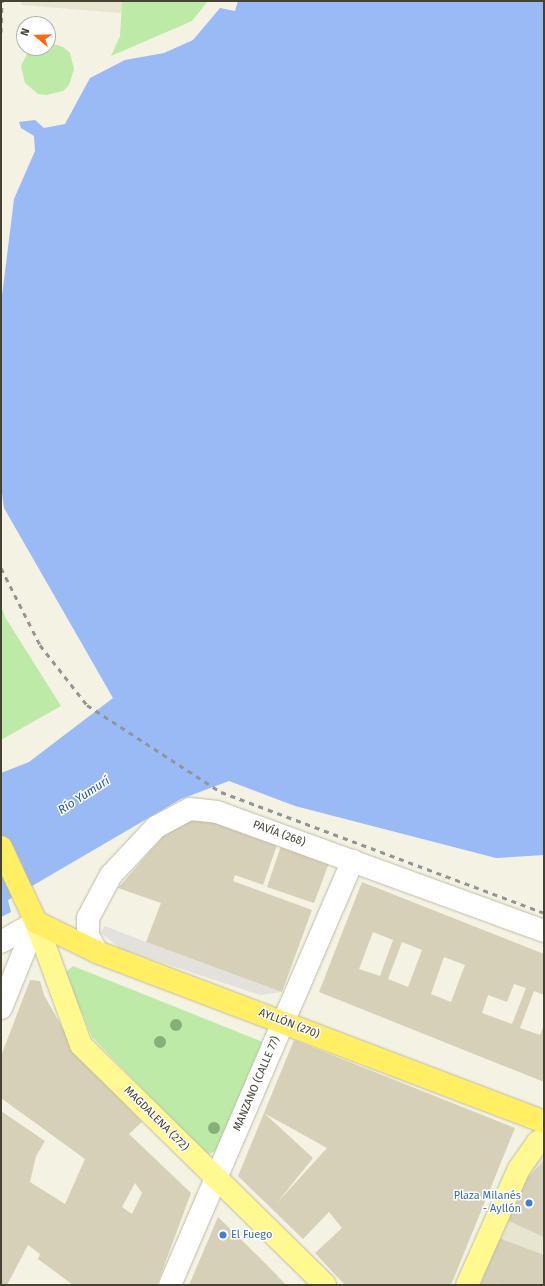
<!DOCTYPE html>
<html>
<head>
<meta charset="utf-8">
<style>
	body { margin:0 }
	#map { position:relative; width:545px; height:1286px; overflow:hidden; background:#f3f2e3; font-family:"Fira Sans",sans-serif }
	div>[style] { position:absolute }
	.residential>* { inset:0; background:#e7e5d0 }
	.green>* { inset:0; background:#bdeba7 }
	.parking>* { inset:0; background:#e3e1dc }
	.water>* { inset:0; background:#99baf5 }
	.building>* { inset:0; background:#d5d0b7 }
	.roads { filter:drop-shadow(0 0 1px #bfbca5) drop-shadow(0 0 1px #bfbca5) }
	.minor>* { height:22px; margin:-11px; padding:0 11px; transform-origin:11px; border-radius:11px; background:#fff }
	.major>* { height:22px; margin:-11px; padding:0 11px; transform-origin:11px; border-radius:11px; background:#fff98f }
	.highway>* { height:22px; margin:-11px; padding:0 11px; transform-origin:11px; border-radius:11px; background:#ffef61 }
	.rail>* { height:3px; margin-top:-1.5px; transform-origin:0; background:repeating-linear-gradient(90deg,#949494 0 5px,transparent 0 10px) }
	.trees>* { width:12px; height:12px; margin:-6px; border-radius:50%; background:#87b079 }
	.dots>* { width:11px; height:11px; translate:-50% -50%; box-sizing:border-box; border:2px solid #fff; border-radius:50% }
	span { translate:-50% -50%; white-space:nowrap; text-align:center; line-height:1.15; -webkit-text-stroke:3px #fff; paint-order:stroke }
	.street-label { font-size:11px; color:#454233 }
	.shop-label { font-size:11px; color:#366cbe }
	.right { translate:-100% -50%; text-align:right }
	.left { translate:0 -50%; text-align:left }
	.water-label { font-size:12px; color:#2457b8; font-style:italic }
	.frame { position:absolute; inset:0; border:2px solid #454233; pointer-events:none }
	.north { position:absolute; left:16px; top:16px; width:40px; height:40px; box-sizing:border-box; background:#fff; border:1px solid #b5b3ad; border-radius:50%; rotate:289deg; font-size:11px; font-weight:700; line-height:16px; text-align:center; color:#454233 }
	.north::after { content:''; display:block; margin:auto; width:14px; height:18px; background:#ff6a0d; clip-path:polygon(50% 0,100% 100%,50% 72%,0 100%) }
</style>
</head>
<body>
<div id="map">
	<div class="residential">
		<div style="clip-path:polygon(22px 1px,122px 1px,121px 13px,21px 5px)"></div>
		<div style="clip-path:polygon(544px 1157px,544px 1285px,480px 1285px,525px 1172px)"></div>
	</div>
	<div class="green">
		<div style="clip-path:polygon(122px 1px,208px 1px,192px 21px,111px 56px,120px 36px)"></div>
		<div style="clip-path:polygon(48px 42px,63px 47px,70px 53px,74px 69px,69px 85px,63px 91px,47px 95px,38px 94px,25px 83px,21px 66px,29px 50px,48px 48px)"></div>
		<div style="clip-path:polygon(1px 606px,5px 617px,61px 706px,1px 740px)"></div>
		<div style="clip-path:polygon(73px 966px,263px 1042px,264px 1044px,216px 1151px,208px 1154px,203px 1151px,92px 1037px,65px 973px)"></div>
	</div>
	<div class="parking">
		<div style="clip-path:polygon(105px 926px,146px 942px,282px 992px,260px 995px,121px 949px,101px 933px)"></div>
	</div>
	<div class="water">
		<div style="clip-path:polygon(238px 1px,544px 1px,544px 855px,496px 858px,295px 806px,229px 781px,181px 799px,8px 900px,11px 912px,1px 917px,1px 773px,29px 762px,113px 698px,4px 508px,1px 485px,1px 304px,14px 199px,35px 151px,34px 136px,21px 128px,19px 122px,35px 120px,44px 128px,65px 124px,90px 78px,125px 60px,164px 53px,193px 40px,220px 8px,235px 11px)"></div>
	</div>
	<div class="building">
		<div style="clip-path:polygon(196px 818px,209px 818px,278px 842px,263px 885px,235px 875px,233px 881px,312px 910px,282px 992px,146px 942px,161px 903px,118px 888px,166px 833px)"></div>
		<div style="clip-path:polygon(281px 846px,329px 863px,314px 903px,267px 887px)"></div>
		<div style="clip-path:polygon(evenodd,362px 882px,544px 954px,544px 995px,534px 991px,520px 1028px,540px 1035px,544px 1025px,544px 1082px,319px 992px,362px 882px,373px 932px,393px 940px,380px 976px,359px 969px,373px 932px,362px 882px,402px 942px,422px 950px,408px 987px,388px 979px,402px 942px,362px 882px,444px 957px,465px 965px,451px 1002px,431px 994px,444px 957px,362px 882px,514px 984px,526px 988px,512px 1024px,482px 1013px,488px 995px,507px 1002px,514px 984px)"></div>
		<div style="clip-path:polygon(evenodd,30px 980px,40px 981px,44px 995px,76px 1052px,142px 1122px,129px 1134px,191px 1193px,157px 1285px,73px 1285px,38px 1259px,40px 1254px,28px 1245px,7px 1285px,1px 1285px,1px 1111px,45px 1141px,36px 1156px,30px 1182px,65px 1204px,85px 1159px,1px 1098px,1px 1056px,30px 980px,135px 1183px,142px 1193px,132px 1214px,122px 1207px,135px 1183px)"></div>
		<div style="clip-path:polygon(294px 1040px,515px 1128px,451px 1285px,345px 1285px,315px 1253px,342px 1228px,329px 1212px,303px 1239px,238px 1176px,264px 1113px,313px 1158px,276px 1204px,327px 1148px,264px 1113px)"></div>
		<div style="clip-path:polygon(544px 1161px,544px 1237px,507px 1220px,527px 1178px)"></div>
		<div style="clip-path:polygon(218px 1217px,267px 1265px,286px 1285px,189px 1285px)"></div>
		<div style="clip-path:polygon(499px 1238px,544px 1255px,544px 1285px,503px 1285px,495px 1282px,501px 1285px,480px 1285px)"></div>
	</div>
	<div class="roads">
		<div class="minor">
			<div style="left:1px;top:942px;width:40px;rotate:-29.7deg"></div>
			<div style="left:97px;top:952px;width:18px;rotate:-119deg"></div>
			<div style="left:88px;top:936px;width:18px;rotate:-90deg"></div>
			<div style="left:88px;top:918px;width:49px;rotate:-61.9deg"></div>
			<div style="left:111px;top:875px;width:66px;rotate:-46.8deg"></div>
			<div style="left:156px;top:827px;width:38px;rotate:-28deg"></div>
			<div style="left:190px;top:809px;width:27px;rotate:6deg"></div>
			<div style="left:217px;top:812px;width:348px;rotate:20deg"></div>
			<div style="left:1px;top:1008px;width:93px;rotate:-67.9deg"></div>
			<div style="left:170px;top:1285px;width:462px;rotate:-66.7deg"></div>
		</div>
		<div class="major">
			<div style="left:36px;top:922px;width:131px;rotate:69.9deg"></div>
			<div style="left:81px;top:1045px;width:342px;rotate:44.5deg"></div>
			<div style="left:467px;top:1285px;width:127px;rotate:-65.9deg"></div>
			<div style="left:519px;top:1169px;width:32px;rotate:-55deg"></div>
			<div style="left:537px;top:1143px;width:9px;rotate:-36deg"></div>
		</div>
		<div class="highway">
			<div style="left:1px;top:847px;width:83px;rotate:65deg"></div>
			<div style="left:36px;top:922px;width:68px;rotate:26.2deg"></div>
			<div style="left:97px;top:952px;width:478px;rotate:20.8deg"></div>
		</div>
	</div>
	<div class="rail">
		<div style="left:1px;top:32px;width:31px;rotate:-88deg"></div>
		<div style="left:1px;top:568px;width:86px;rotate:63.1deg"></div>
		<div style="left:40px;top:645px;width:76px;rotate:51.9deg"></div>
		<div style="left:87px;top:705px;width:160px;rotate:33deg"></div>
		<div style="left:221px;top:792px;width:345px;rotate:20.5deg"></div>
	</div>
	<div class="trees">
		<div style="left:176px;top:1025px"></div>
		<div style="left:160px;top:1042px"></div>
		<div style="left:214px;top:1128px"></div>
	</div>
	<div class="dots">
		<div style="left:529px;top:1203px;background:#3f7fe0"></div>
		<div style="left:223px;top:1235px;background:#3f7fe0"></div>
	</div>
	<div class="street-label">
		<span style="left:279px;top:834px;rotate:20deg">PAVÍA (268)</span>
		<span style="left:289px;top:1024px;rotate:21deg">AYLLÓN (270)</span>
		<span style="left:257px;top:1084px;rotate:-67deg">MANZANO (CALLE 77)</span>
		<span style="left:156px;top:1119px;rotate:45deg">MAGDALENA (272)</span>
	</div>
	<div class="shop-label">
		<span class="right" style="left:521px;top:1203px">Plaza Milanés<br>- Ayllón</span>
		<span class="left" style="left:231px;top:1235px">El Fuego</span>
	</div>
	<div class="water-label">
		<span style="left:84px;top:796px;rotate:-33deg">Río Yumurí</span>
	</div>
	<div class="frame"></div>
	<div class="north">N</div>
</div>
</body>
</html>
